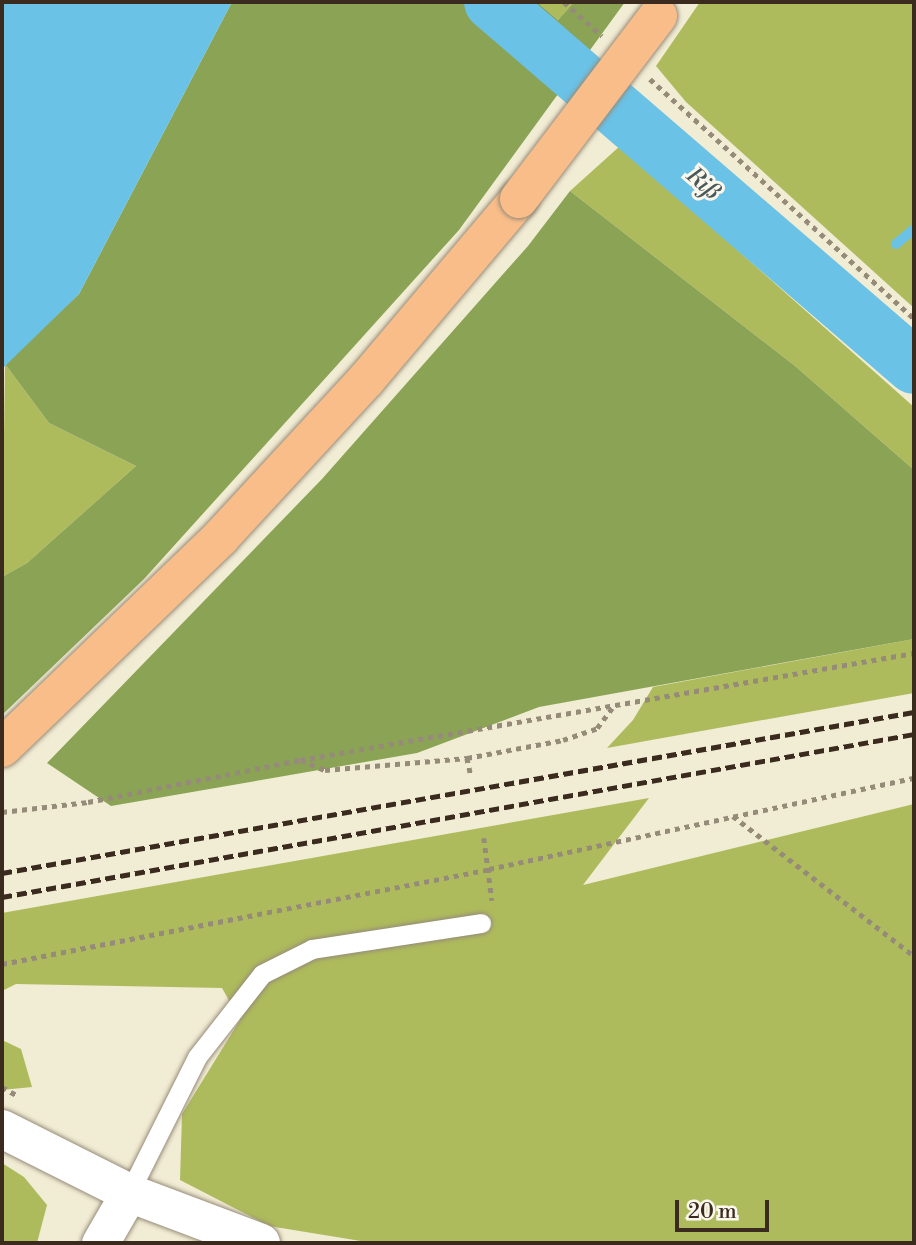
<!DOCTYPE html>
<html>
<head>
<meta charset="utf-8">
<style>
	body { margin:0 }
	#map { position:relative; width:916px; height:1245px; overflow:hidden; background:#f1ecd4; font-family:"Libre Bodoni",serif }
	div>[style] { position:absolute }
	.green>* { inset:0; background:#aebb5c }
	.forest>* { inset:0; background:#8aa354 }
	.water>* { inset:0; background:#6ac2e7 }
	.stream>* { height:10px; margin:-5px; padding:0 5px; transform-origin:5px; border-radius:5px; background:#6ac2e7 }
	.river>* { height:56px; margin:-28px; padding:0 28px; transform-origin:28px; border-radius:28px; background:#6ac2e7 }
	.path>* { height:4.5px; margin-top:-2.25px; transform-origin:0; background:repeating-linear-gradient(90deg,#968b79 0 5px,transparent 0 10px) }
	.roads { filter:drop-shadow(0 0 2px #968b79) drop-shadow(0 0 2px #968b79) }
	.service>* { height:19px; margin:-9.5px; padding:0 9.5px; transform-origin:9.5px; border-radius:9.5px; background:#fff }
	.minor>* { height:37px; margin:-18.5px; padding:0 18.5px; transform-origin:18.5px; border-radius:18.5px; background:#fff }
	.tertiary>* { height:38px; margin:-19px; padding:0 19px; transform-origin:19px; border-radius:19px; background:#fff }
	.primary>* { height:38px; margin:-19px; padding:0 19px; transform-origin:19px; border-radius:19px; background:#f8bd89 }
	.rail>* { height:5px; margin-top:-2.5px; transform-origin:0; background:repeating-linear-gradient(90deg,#3b2a1e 0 10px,transparent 0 15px) }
	.bridges { filter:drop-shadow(0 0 2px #968b79) drop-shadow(0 0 2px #968b79) }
	.primary-bridge>* { height:38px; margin:-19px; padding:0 19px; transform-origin:19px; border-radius:19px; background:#f8bd89 }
	span { translate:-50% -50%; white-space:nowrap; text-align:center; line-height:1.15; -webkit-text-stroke:6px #fbf7ec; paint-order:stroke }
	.water-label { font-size:23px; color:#49585a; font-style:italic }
	.frame { position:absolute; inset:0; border:4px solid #3b2a1e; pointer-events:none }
	.scale { position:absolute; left:675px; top:1200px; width:94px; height:32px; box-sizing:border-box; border:4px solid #3b2a1e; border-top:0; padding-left:9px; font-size:21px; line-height:24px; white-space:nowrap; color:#3b2a1e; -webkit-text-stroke:5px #fbf7ec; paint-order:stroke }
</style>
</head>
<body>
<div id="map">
	<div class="green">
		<div style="clip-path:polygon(537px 2px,574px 2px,558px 20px)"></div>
		<div style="clip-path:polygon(700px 2px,914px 2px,914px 308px,686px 102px,656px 66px)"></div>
		<div style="clip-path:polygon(620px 146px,914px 407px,914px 470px,795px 366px,570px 191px)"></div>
		<div style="clip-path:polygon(5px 364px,49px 423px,136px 466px,27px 563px,2px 577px)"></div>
		<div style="clip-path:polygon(914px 639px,914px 693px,607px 748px,633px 720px,653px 687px)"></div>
		<div style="clip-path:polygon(649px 798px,583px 885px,914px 804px,914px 1243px,373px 1243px,269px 1226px,180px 1180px,182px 1114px,240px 1020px,222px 988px,16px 984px,2px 991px,2px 913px)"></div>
		<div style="clip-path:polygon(2px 1040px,21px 1049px,32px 1087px,2px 1090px)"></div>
		<div style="clip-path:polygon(2px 1163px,24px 1177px,47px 1205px,37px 1243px,2px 1243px)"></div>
	</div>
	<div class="forest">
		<div style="clip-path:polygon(232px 2px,537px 2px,558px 20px,574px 2px,625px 2px,459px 230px,144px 579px,2px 715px,2px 577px,27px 563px,136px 466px,49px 423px,5px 364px,79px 294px)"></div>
		<div style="clip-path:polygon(570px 191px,795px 366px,914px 470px,914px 639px,539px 707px,417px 753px,111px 806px,47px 763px,322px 479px,528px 246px)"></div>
	</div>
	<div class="water">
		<div style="clip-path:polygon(2px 2px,232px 2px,79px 294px,2px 369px)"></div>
	</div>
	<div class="stream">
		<div style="left:896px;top:244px;width:23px;rotate:-40deg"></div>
	</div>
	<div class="river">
		<div style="left:492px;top:2px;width:557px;rotate:40.78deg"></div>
	</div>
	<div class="path">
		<div style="left:564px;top:2px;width:51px;rotate:41.8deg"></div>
		<div style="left:650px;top:79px;width:356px;rotate:42.2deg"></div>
		<div style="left:467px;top:758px;width:17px;rotate:77deg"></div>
		<div style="left:301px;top:760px;width:26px;rotate:23deg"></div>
		<div style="left:325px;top:770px;width:143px;rotate:-4.8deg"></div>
		<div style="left:467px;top:758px;width:98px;rotate:-10.6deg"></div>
		<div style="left:563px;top:740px;width:36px;rotate:-19deg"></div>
		<div style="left:597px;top:728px;width:25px;rotate:-53deg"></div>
		<div style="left:2px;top:812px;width:87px;rotate:-6.6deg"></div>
		<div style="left:88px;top:802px;width:216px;rotate:-11.2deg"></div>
		<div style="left:300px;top:760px;width:623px;rotate:-9.89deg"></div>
		<div style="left:733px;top:816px;width:229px;rotate:37.7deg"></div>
		<div style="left:484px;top:838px;width:63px;rotate:82.6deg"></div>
		<div style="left:2px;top:964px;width:496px;rotate:-11deg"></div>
		<div style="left:489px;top:869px;width:435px;rotate:-12.1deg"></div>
		<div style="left:2px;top:1087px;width:18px;rotate:29deg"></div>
	</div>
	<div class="roads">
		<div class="service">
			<div style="left:129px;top:1193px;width:152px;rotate:-63.4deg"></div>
			<div style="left:197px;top:1057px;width:105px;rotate:-51.9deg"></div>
			<div style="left:262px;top:974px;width:56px;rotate:-26.6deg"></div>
			<div style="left:312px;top:949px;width:171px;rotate:-8.7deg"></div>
		</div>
		<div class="minor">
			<div style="left:100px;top:1243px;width:58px;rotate:-59.9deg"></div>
		</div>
		<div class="tertiary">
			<div style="left:2px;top:1129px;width:142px;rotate:26.7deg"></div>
			<div style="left:129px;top:1193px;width:141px;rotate:20.7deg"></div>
		</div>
		<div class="primary">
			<div style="left:2px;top:748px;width:304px;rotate:-43.9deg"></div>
			<div style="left:221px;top:537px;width:214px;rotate:-47.3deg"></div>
			<div style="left:366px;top:380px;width:237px;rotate:-49.8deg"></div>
		</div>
	</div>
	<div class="rail">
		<div style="left:2px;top:873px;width:926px;rotate:-10.01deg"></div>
		<div style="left:2px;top:897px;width:926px;rotate:-10.13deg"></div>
	</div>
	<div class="bridges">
		<div class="primary-bridge">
			<div style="left:519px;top:199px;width:230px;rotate:-52.8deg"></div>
		</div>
	</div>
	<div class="water-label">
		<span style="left:703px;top:184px;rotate:41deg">Riß</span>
	</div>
	<div class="frame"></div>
	<div class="scale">20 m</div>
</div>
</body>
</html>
